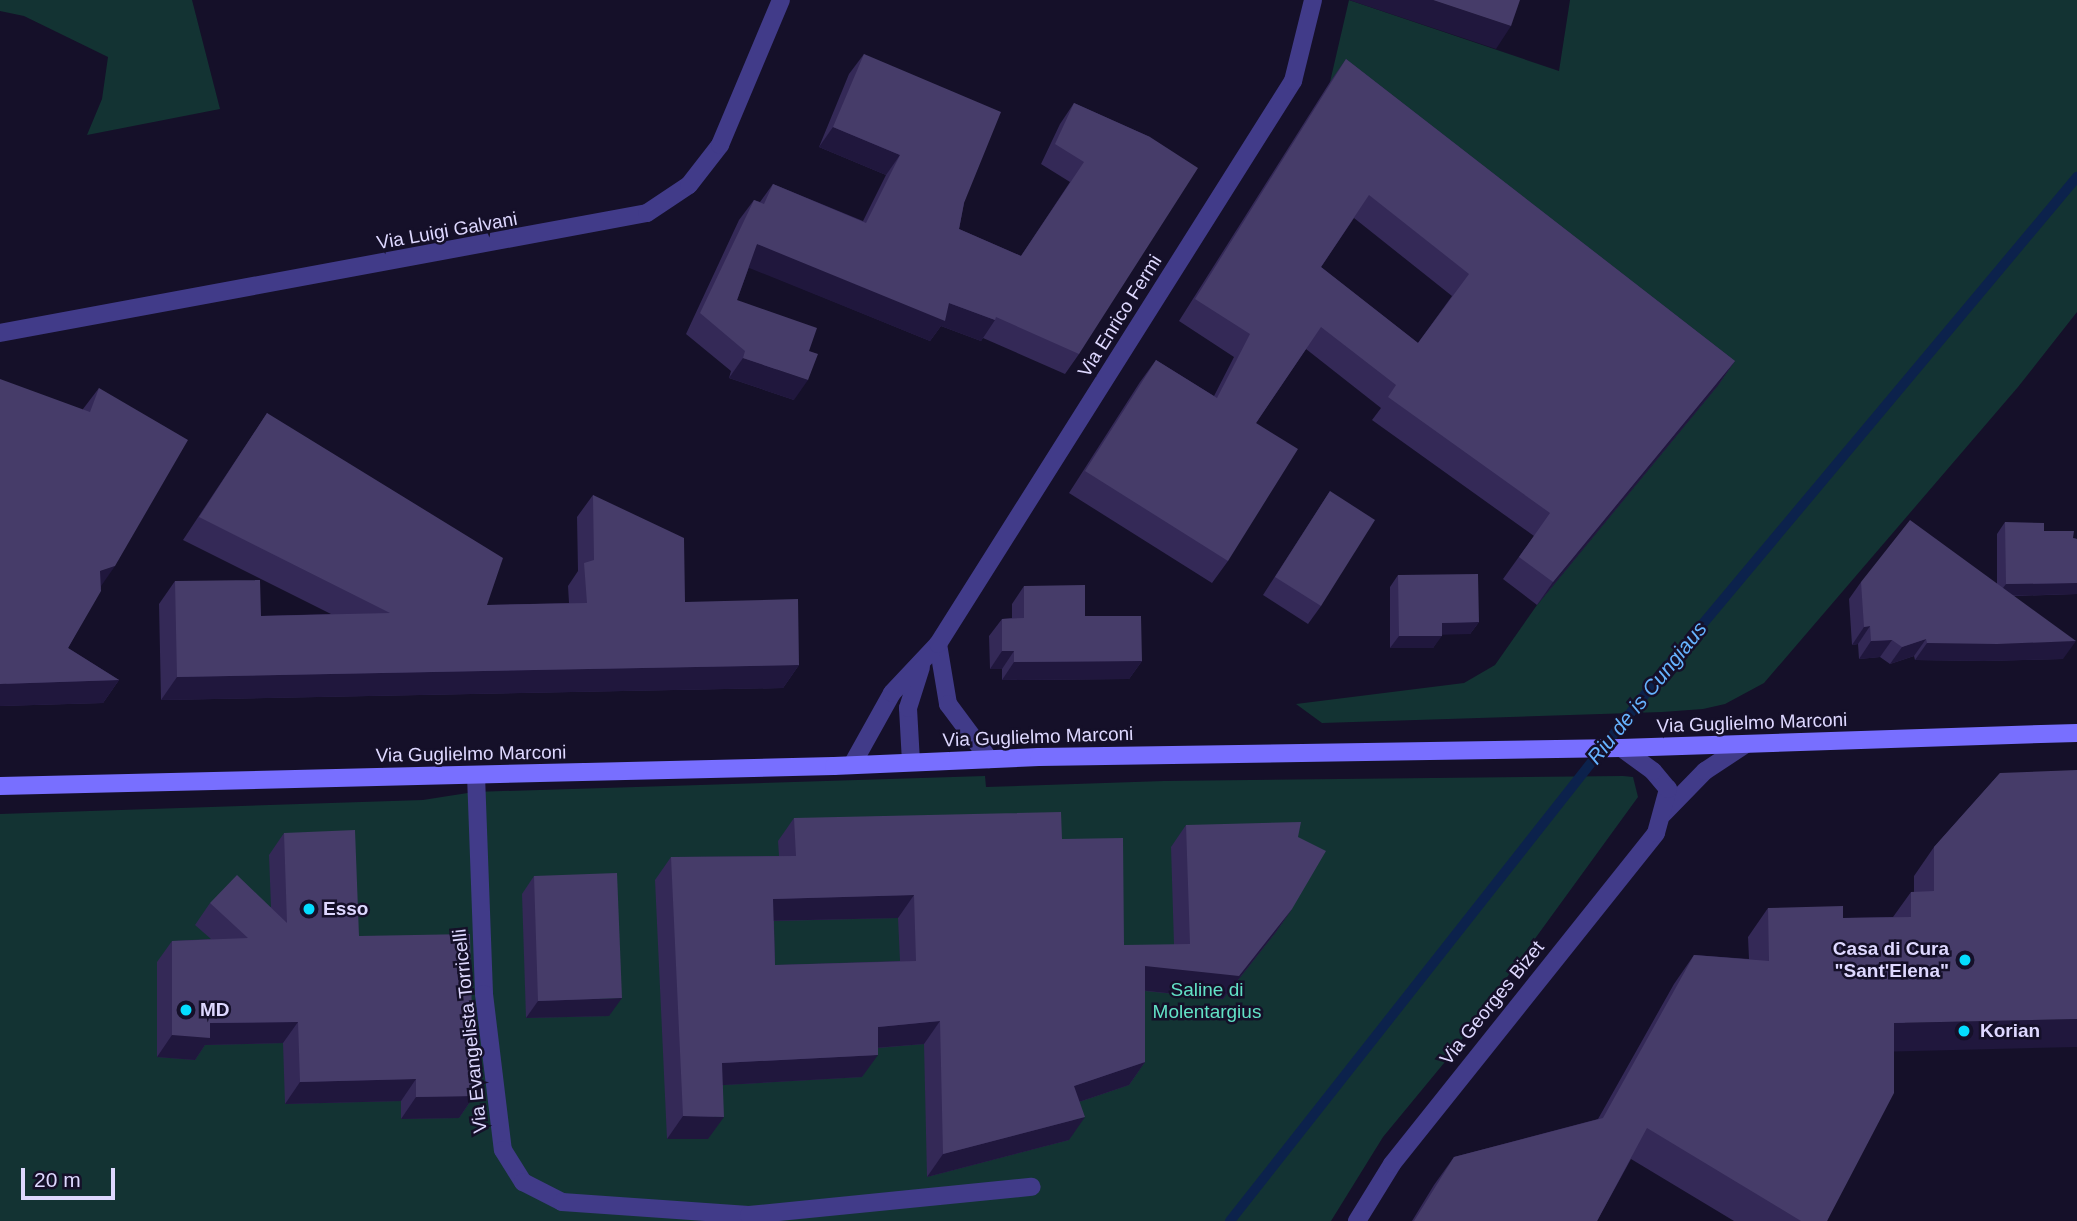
<!DOCTYPE html>
<html>
<head>
<meta charset="utf-8">
<style>
	body { margin:0 }
	#map { position:relative; width:2077px; height:1221px; overflow:hidden; background:#151029; font-family:Arial,sans-serif }
	div>[style] { position:absolute }
	.green>* { inset:0; background:#133333 }
	.stream>* { height:10px; margin:-5px; padding:0 5px; transform-origin:5px; border-radius:5px; background:#0c224c }
	.street>* { height:18px; margin:-9px; padding:0 9px; transform-origin:9px; border-radius:9px; background:#413b89 }
	.secondary>* { height:18px; margin:-9px; padding:0 9px; transform-origin:9px; border-radius:9px; background:#786fff }
	.wall>* { inset:0; background:#342957 }
	.shaded-wall>* { inset:0; background:#20173d }
	.building>* { inset:0; background:#463c69 }
	.dots>* { width:19px; height:19px; translate:-50% -50%; box-sizing:border-box; border:4px solid #151029; border-radius:50% }
	span { translate:-50% -50%; white-space:nowrap; text-align:center; line-height:1.15; -webkit-text-stroke:5px #151029; paint-order:stroke }
	.street-label { font-size:19px; color:#ded8ff }
	.poi-label { font-size:19px; color:#ded8ff; font-weight:700 }
	.left { translate:0 -50%; text-align:left }
	.right { translate:-100% -50%; text-align:right }
	.park-label { font-size:19px; color:#62e1c6 }
	.water-label { font-size:21px; color:#66b3ff; font-style:italic }
	.scale { position:absolute; left:21px; top:1168px; width:94px; height:32px; box-sizing:border-box; border:4px solid #ded8ff; border-top:0; padding-left:9px; font-size:21px; line-height:24px; white-space:nowrap; color:#ded8ff; -webkit-text-stroke:5px #151029; paint-order:stroke }
</style>
</head>
<body>
<div id="map">
	<div class="green">
		<div style="clip-path:polygon(0 0,192px 0,220px 109px,87px 135px,102px 99px,108px 57px,24px 16px,0 11px)"></div>
		<div style="clip-path:polygon(1349px 0,1559px 71px,1570px 0,2077px 0,2077px 312px,2018px 387px,1764px 683px,1725px 704px,1703px 709px,1662px 712px,1322px 723px,1296px 704px,1464px 683px,1495px 665px,1537px 605px,1719px 384px,1330px 82px)"></div>
		<div style="clip-path:polygon(985px 776px,986px 787px,1164px 781px,1623px 776px,1633px 777px,1638px 797px,1449px 1057px,1383px 1137px,1331px 1221px,0 1221px,0 814px,423px 800px,474px 792px)"></div>
	</div>
	<div class="stream">
		<div style="left:1230px;top:1221px;width:703px;rotate:-51.76deg"></div>
		<div style="left:1665px;top:669px;width:642px;rotate:-50.06deg"></div>
	</div>
	<div class="street">
		<div style="left:0;top:333px;width:658px;rotate:-10.51deg"></div>
		<div style="left:647px;top:213px;width:50px;rotate:-33.7deg"></div>
		<div style="left:689px;top:185px;width:51px;rotate:-52.2deg"></div>
		<div style="left:720px;top:145px;width:157px;rotate:-67.2deg"></div>
		<div style="left:938px;top:644px;width:61px;rotate:80.5deg"></div>
		<div style="left:948px;top:704px;width:69px;rotate:53.3deg"></div>
		<div style="left:911px;top:762px;width:54px;rotate:-93.2deg"></div>
		<div style="left:908px;top:708px;width:43px;rotate:-72.4deg"></div>
		<div style="left:852px;top:765px;width:82px;rotate:-60.9deg"></div>
		<div style="left:892px;top:693px;width:67px;rotate:-46.8deg"></div>
		<div style="left:938px;top:644px;width:666px;rotate:-57.77deg"></div>
		<div style="left:1293px;top:81px;width:83px;rotate:-76.1deg"></div>
		<div style="left:476px;top:775px;width:219px;rotate:87.9deg"></div>
		<div style="left:484px;top:994px;width:157px;rotate:83.1deg"></div>
		<div style="left:503px;top:1150px;width:38px;rotate:58deg"></div>
		<div style="left:523px;top:1182px;width:44px;rotate:27.1deg"></div>
		<div style="left:562px;top:1202px;width:187px;rotate:4deg"></div>
		<div style="left:749px;top:1215px;width:284px;rotate:-5.7deg"></div>
		<div style="left:1663px;top:814px;width:60px;rotate:-45.7deg"></div>
		<div style="left:1705px;top:771px;width:49px;rotate:-33.4deg"></div>
		<div style="left:1357px;top:1221px;width:67px;rotate:-58.4deg"></div>
		<div style="left:1392px;top:1164px;width:423px;rotate:-51.4deg"></div>
		<div style="left:1656px;top:833px;width:46px;rotate:-74.7deg"></div>
		<div style="left:1668px;top:789px;width:23px;rotate:-130deg"></div>
		<div style="left:1653px;top:771px;width:39px;rotate:-144deg"></div>
	</div>
	<div class="secondary">
		<div style="left:0;top:786px;width:834px;rotate:-1.37deg"></div>
		<div style="left:834px;top:766px;width:205px;rotate:-2.5deg"></div>
		<div style="left:1039px;top:757px;width:582px;rotate:-0.89deg"></div>
		<div style="left:1621px;top:748px;width:456px;rotate:-1.9deg"></div>
	</div>
	<div class="wall">
		<div style="clip-path:polygon(864px 54px,964px 203px,959px 229px,1021px 256px,1070px 182px,1041px 164px,1060px 124px,1074px 103px,1150px 137px,1079px 354px,1065px 374px,983px 338px,981px 341px,941px 326px,930px 341px,749px 267px,737px 300px,794px 400px,729px 378px,731px 371px,686px 334px,739px 220px,754px 200px,760px 202px,773px 184px,863px 221px,886px 175px,819px 147px,849px 74px)"></div>
		<div style="clip-path:polygon(evenodd,1346px 59px,1735px 361px,1719px 384px,1537px 605px,1503px 579px,1534px 536px,1372px 420px,1381px 408px,1306px 349px,1256px 423px,1228px 561px,1212px 583px,1069px 493px,1140px 382px,1156px 360px,1214px 396px,1234px 357px,1179px 321px,1330px 82px,1346px 59px,1354px 218px,1452px 296px,1418px 343px,1321px 267px,1354px 218px)"></div>
		<div style="clip-path:polygon(99px 388px,101px 587px,68px 648px,119px 680px,103px 703px,0 706px,83px 409px)"></div>
		<div style="clip-path:polygon(267px 413px,487px 605px,569px 603px,568px 586px,578px 571px,577px 517px,593px 495px,685px 602px,799px 665px,783px 688px,161px 700px,159px 604px,175px 581px,261px 616px,331px 614px,183px 540px)"></div>
		<div style="clip-path:polygon(1330px 491px,1321px 606px,1308px 624px,1263px 595px)"></div>
		<div style="clip-path:polygon(2005px 522px,2077px 539px,2077px 594px,2013px 596px,2063px 659px,1984px 661px,1915px 660px,1914px 656px,1890px 664px,1880px 657px,1859px 659px,1858px 644px,1852px 645px,1849px 599px,1861px 582px,1997px 584px,1997px 534px)"></div>
		<div style="clip-path:polygon(1398px 575px,1479px 622px,1470px 634px,1442px 634px,1433px 648px,1390px 648px,1390px 587px)"></div>
		<div style="clip-path:polygon(1024px 586px,1085px 616px,1142px 661px,1129px 679px,1002px 680px,1002px 669px,990px 669px,989px 636px,1002px 619px,1012px 618px,1012px 604px)"></div>
		<div style="clip-path:polygon(2000px 773px,1894px 1051px,1827px 1221px,1734px 1221px,1631px 1159px,1597px 1221px,1412px 1221px,1434px 1185px,1454px 1157px,1598px 1119px,1674px 984px,1694px 955px,1749px 959px,1748px 937px,1768px 908px,1843px 918px,1893px 917px,1911px 892px,1914px 892px,1914px 876px,1934px 847px)"></div>
		<div style="clip-path:polygon(evenodd,794px 818px,1062px 839px,1124px 945px,1174px 945px,1171px 847px,1186px 825px,1298px 837px,1292px 909px,1276px 932px,1223px 999px,1145px 991px,1145px 1062px,1129px 1085px,1079px 1102px,1069px 1140px,927px 1177px,924px 1044px,878px 1048px,862px 1077px,723px 1085px,708px 1139px,667px 1139px,655px 880px,671px 857px,779px 856px,778px 841px,794px 818px,898px 918px,900px 961px,775px 965px,774px 921px,898px 918px)"></div>
		<div style="clip-path:polygon(284px 833px,474px 1096px,459px 1118px,401px 1119px,401px 1101px,285px 1104px,283px 1043px,205px 1045px,195px 1060px,157px 1057px,157px 962px,172px 941px,211px 939px,195px 925px,210px 903px,271px 907px,269px 855px)"></div>
		<div style="clip-path:polygon(534px 876px,609px 1016px,526px 1018px,522px 894px)"></div>
	</div>
	<div class="shaded-wall">
		<div style="clip-path:polygon(1349px 0,1433px 0,1511px 26px,1496px 49px)"></div>
		<div style="clip-path:polygon(833px 127px,900px 155px,886px 175px,819px 147px)"></div>
		<div style="clip-path:polygon(757px 244px,949px 303px,995px 320px,981px 341px,941px 326px,930px 341px,742px 265px)"></div>
		<div style="clip-path:polygon(743px 358px,808px 380px,794px 400px,729px 378px)"></div>
		<div style="clip-path:polygon(1735px 361px,1719px 384px,1537px 605px,1553px 582px)"></div>
		<div style="clip-path:polygon(115px 566px,99px 589px,100px 571px)"></div>
		<div style="clip-path:polygon(2077px 583px,2077px 594px,1997px 596px,2006px 584px)"></div>
		<div style="clip-path:polygon(1479px 622px,1470px 634px,1433px 635px,1442px 623px)"></div>
		<div style="clip-path:polygon(1870px 626px,1858px 644px,1852px 645px,1864px 627px)"></div>
		<div style="clip-path:polygon(1399px 636px,1442px 636px,1433px 648px,1390px 648px)"></div>
		<div style="clip-path:polygon(1926px 639px,1914px 656px,1890px 664px,1902px 647px)"></div>
		<div style="clip-path:polygon(1892px 640px,1880px 657px,1859px 659px,1871px 641px)"></div>
		<div style="clip-path:polygon(2076px 641px,2063px 659px,1984px 661px,1915px 660px,1927px 643px)"></div>
		<div style="clip-path:polygon(1002px 651px,1014px 651px,1002px 669px,990px 669px)"></div>
		<div style="clip-path:polygon(1142px 661px,1129px 679px,1002px 680px,1014px 662px)"></div>
		<div style="clip-path:polygon(799px 665px,783px 688px,161px 700px,177px 677px)"></div>
		<div style="clip-path:polygon(119px 680px,103px 703px,0 706px,0 684px)"></div>
		<div style="clip-path:polygon(914px 895px,898px 918px,757px 921px,773px 899px)"></div>
		<div style="clip-path:polygon(1292px 909px,1276px 932px,1223px 999px,1129px 989px,1145px 966px)"></div>
		<div style="clip-path:polygon(622px 998px,609px 1016px,526px 1018px,538px 1001px)"></div>
		<div style="clip-path:polygon(2077px 1019px,2077px 1047px,1874px 1052px,1894px 1023px)"></div>
		<div style="clip-path:polygon(940px 1021px,924px 1044px,862px 1049px,878px 1027px)"></div>
		<div style="clip-path:polygon(298px 1022px,283px 1043px,205px 1045px,195px 1060px,157px 1057px,172px 1035px,210px 1023px)"></div>
		<div style="clip-path:polygon(878px 1055px,862px 1077px,707px 1086px,722px 1063px)"></div>
		<div style="clip-path:polygon(1145px 1062px,1129px 1085px,1058px 1109px,1074px 1086px)"></div>
		<div style="clip-path:polygon(416px 1079px,401px 1101px,285px 1104px,300px 1082px)"></div>
		<div style="clip-path:polygon(474px 1096px,459px 1118px,401px 1119px,416px 1097px)"></div>
		<div style="clip-path:polygon(683px 1116px,724px 1117px,708px 1139px,667px 1139px)"></div>
		<div style="clip-path:polygon(1085px 1117px,1069px 1140px,927px 1177px,943px 1154px)"></div>
	</div>
	<div class="building">
		<div style="clip-path:polygon(1433px 0,1520px 0,1511px 26px)"></div>
		<div style="clip-path:polygon(864px 54px,1001px 112px,964px 203px,959px 229px,1021px 256px,1084px 162px,1055px 144px,1074px 103px,1150px 137px,1198px 168px,1079px 354px,996px 317px,995px 320px,949px 303px,945px 321px,757px 244px,737px 300px,817px 328px,809px 351px,818px 354px,808px 380px,743px 358px,745px 351px,700px 313px,754px 200px,764px 204px,773px 184px,866px 223px,900px 155px,833px 127px)"></div>
		<div style="clip-path:polygon(evenodd,1346px 59px,1735px 361px,1553px 582px,1519px 557px,1550px 513px,1388px 397px,1396px 385px,1321px 327px,1256px 423px,1298px 449px,1228px 561px,1085px 471px,1156px 360px,1217px 398px,1250px 334px,1195px 299px,1346px 59px,1369px 195px,1469px 274px,1418px 343px,1321px 267px,1369px 195px)"></div>
		<div style="clip-path:polygon(0 379px,90px 412px,99px 388px,188px 440px,115px 566px,100px 571px,101px 591px,68px 648px,119px 680px,0 684px)"></div>
		<div style="clip-path:polygon(267px 413px,503px 558px,487px 605px,587px 603px,584px 563px,594px 560px,593px 495px,684px 538px,685px 602px,798px 599px,799px 665px,177px 677px,175px 581px,260px 580px,261px 616px,390px 613px,199px 517px)"></div>
		<div style="clip-path:polygon(1330px 491px,1375px 520px,1321px 606px,1275px 577px)"></div>
		<div style="clip-path:polygon(1910px 520px,2076px 641px,1997px 644px,1927px 643px,1926px 639px,1902px 647px,1892px 640px,1871px 641px,1870px 626px,1864px 627px,1861px 582px)"></div>
		<div style="clip-path:polygon(2005px 522px,2044px 523px,2044px 531px,2074px 531px,2073px 538px,2077px 539px,2077px 583px,2006px 584px)"></div>
		<div style="clip-path:polygon(1478px 574px,1479px 622px,1442px 623px,1442px 636px,1399px 636px,1398px 575px)"></div>
		<div style="clip-path:polygon(1085px 585px,1085px 616px,1141px 616px,1142px 661px,1014px 662px,1014px 651px,1002px 651px,1002px 619px,1024px 618px,1024px 586px)"></div>
		<div style="clip-path:polygon(2077px 770px,2077px 1019px,1894px 1023px,1894px 1093px,1827px 1221px,1801px 1221px,1647px 1128px,1597px 1221px,1414px 1221px,1454px 1157px,1603px 1118px,1694px 955px,1769px 961px,1768px 908px,1843px 906px,1843px 918px,1911px 917px,1911px 892px,1934px 891px,1934px 847px,2000px 773px)"></div>
		<div style="clip-path:polygon(evenodd,1061px 812px,1062px 839px,1123px 838px,1124px 945px,1190px 944px,1186px 825px,1301px 822px,1298px 837px,1326px 851px,1292px 909px,1239px 976px,1145px 966px,1145px 1062px,1074px 1086px,1085px 1117px,943px 1154px,940px 1021px,878px 1027px,878px 1055px,722px 1063px,724px 1117px,683px 1116px,671px 857px,796px 856px,794px 818px,1061px 812px,914px 895px,916px 961px,775px 965px,773px 899px,914px 895px)"></div>
		<div style="clip-path:polygon(355px 830px,359px 936px,470px 934px,474px 1096px,416px 1097px,416px 1079px,300px 1082px,298px 1022px,210px 1023px,210px 1038px,172px 1035px,172px 941px,248px 938px,210px 903px,237px 875px,287px 923px,284px 833px)"></div>
		<div style="clip-path:polygon(617px 873px,622px 998px,538px 1001px,534px 876px)"></div>
	</div>
	<div class="dots">
		<div style="left:309px;top:909px;background:#04ddff"></div>
		<div style="left:1965px;top:960px;background:#04ddff"></div>
		<div style="left:186px;top:1010px;background:#04ddff"></div>
		<div style="left:1964px;top:1031px;background:#04ddff"></div>
	</div>
	<div class="street-label">
		<span style="left:447px;top:231px;rotate:-10deg">Via Luigi Galvani</span>
		<span style="left:1120px;top:316px;rotate:-58deg">Via Enrico Fermi</span>
		<span style="left:1752px;top:723px;rotate:-2deg">Via Guglielmo Marconi</span>
		<span style="left:1038px;top:737px;rotate:-2deg">Via Guglielmo Marconi</span>
		<span style="left:471px;top:754px;rotate:-1deg">Via Guglielmo Marconi</span>
		<span style="left:1492px;top:1003px;rotate:-51deg">Via Georges Bizet</span>
		<span style="left:470px;top:1031px;rotate:-96deg">Via Evangelista Torricelli</span>
	</div>
	<div class="poi-label">
		<span class="left" style="left:323px;top:909px">Esso</span>
		<span class="right" style="left:1949px;top:960px">Casa di Cura<br>"Sant'Elena"</span>
		<span class="left" style="left:200px;top:1010px">MD</span>
		<span class="left" style="left:1980px;top:1031px">Korian</span>
	</div>
	<div class="park-label">
		<span style="left:1207px;top:1001px">Saline di<br>Molentargius</span>
	</div>
	<div class="water-label">
		<span style="left:1647px;top:693px;rotate:-51deg">Riu de is Cungiaus</span>
	</div>
	<div class="scale">20 m</div>
</div>
</body>
</html>
